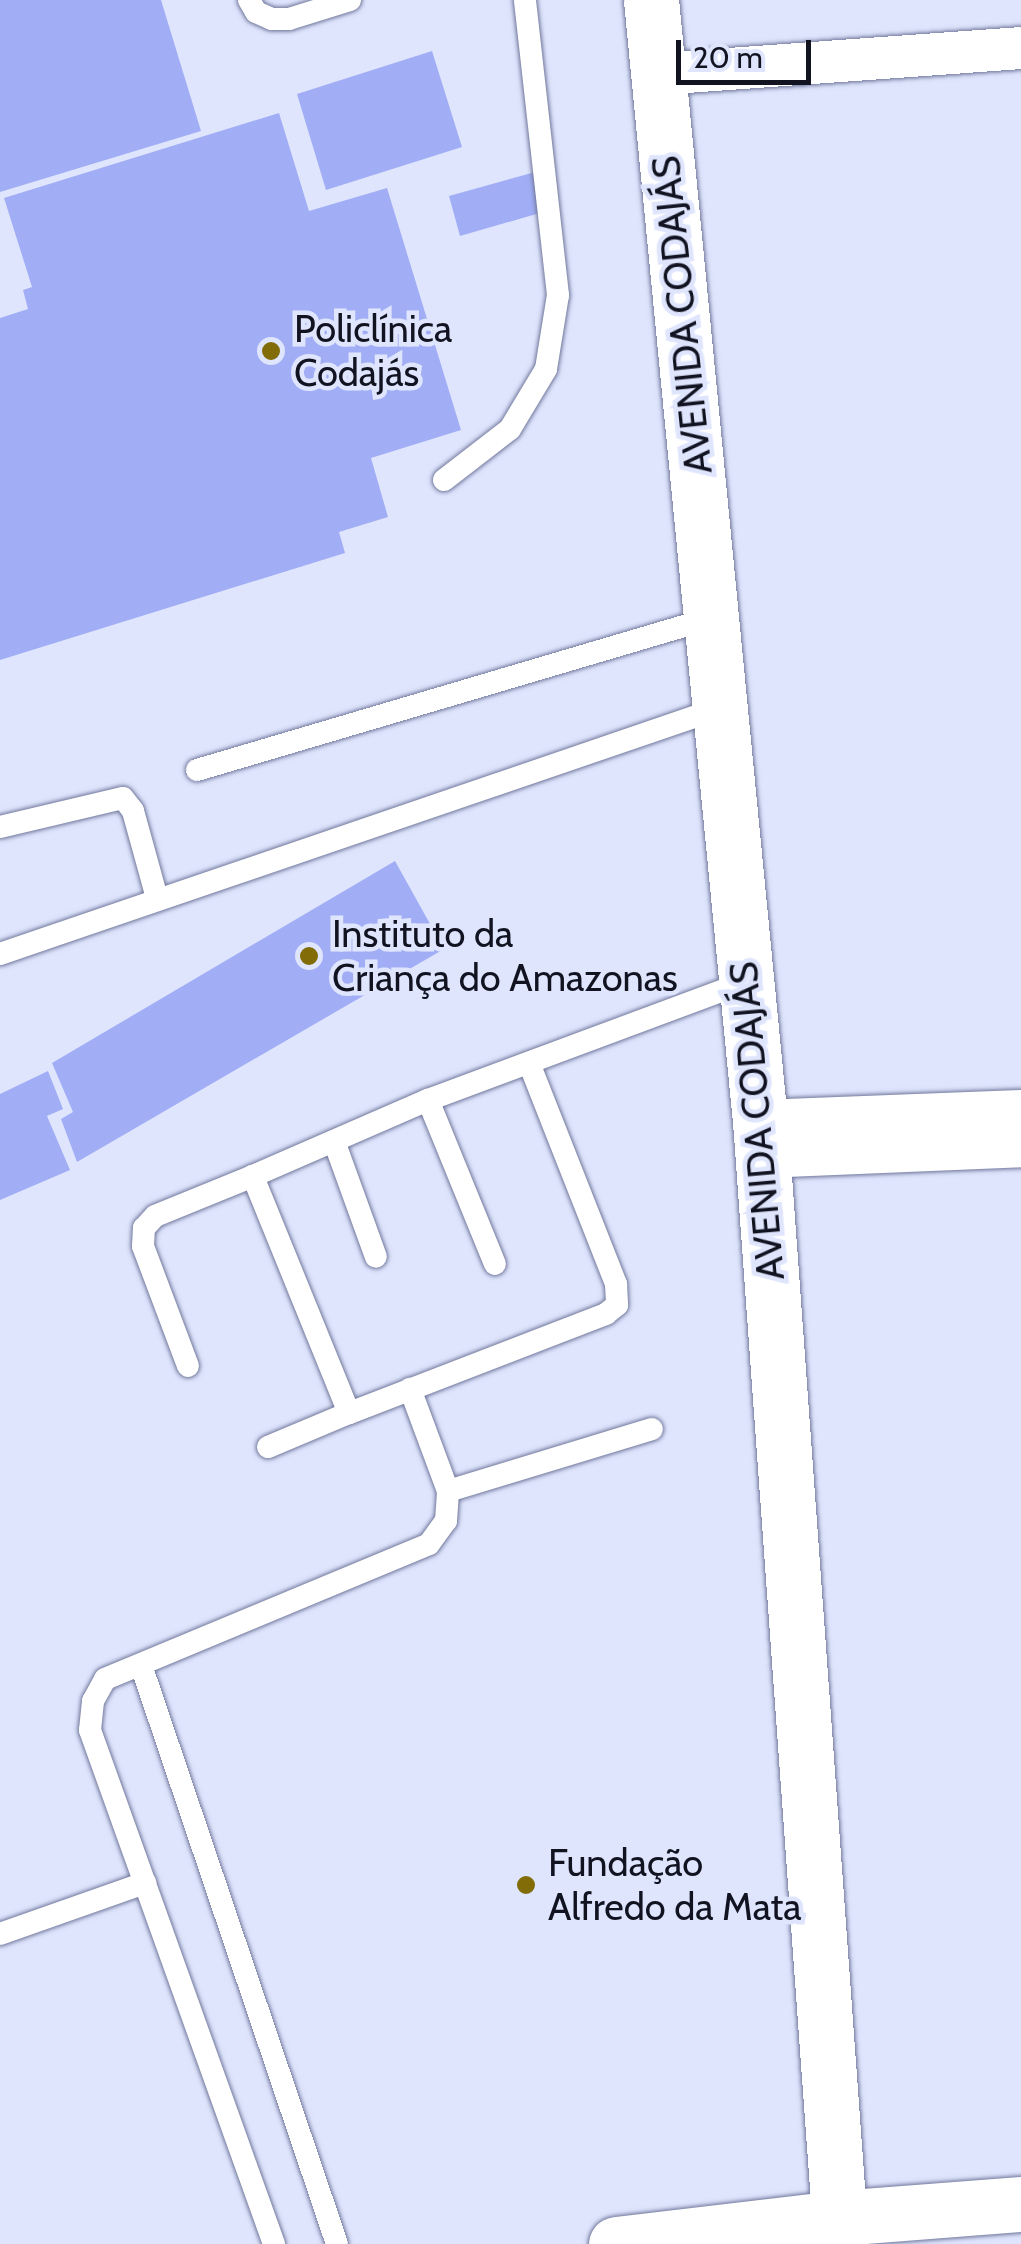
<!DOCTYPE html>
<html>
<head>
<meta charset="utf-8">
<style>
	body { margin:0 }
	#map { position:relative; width:1021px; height:2244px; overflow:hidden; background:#dfe5fd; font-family:Cabin,sans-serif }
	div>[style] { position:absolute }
	.building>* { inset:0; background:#a1aef5 }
	.roads { filter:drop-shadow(0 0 2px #71789c) drop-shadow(0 0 2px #71789c) }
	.lane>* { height:22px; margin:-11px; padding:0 11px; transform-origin:11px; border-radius:11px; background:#fff }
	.street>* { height:42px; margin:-21px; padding:0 21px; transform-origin:21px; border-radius:21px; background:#fff }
	.secondary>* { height:55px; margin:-27.5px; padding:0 27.5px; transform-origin:27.5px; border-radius:27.5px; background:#fff }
	.dots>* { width:28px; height:28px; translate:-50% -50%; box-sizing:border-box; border:5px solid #dfe5fd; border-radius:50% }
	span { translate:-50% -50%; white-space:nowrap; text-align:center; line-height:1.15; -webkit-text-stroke:9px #dfe5fd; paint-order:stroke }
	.street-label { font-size:38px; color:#111321 }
	.poi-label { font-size:38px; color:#111321 }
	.left { translate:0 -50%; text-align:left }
	.scale { position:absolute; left:676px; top:40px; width:135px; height:45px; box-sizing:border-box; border:5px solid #111321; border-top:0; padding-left:12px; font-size:30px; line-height:35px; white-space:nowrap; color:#111321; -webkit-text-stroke:8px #dfe5fd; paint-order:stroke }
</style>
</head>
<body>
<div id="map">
	<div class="building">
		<div style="clip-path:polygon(0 0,161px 0,201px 131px,0 192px)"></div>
		<div style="clip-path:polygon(432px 51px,462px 147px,326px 190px,297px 94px)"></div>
		<div style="clip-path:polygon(279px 113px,309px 211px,387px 188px,461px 430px,371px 458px,388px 517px,339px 532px,345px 553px,0 660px,0 318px,28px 309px,23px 290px,32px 287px,4px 198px)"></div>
		<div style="clip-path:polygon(546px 169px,557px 208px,460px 236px,449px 196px)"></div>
		<div style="clip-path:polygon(395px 861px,444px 949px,77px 1162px,61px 1119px,73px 1112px,52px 1063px)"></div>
		<div style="clip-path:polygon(48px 1071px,63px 1109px,47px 1116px,70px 1170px,0 1200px,0 1094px)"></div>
	</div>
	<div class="roads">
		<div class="lane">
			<div style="left:249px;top:0;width:14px;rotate:60deg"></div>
			<div style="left:256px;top:12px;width:17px;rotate:24deg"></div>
			<div style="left:272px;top:19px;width:17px"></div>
			<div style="left:289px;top:19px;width:64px;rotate:-17.3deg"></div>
			<div style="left:444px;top:480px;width:83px;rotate:-37.7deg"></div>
			<div style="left:510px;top:429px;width:70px;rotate:-59deg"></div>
			<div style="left:546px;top:369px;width:75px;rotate:-80.8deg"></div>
			<div style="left:558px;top:295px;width:297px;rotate:-96.4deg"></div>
			<div style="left:197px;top:770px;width:536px;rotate:-16.47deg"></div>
			<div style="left:0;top:827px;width:126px;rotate:-13.3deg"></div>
			<div style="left:123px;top:798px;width:16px;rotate:52deg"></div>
			<div style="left:133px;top:811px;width:90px;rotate:74.6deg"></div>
			<div style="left:0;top:954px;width:761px;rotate:-18.86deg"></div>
			<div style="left:529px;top:1063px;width:238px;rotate:68.5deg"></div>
			<div style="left:616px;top:1284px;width:21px;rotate:87deg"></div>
			<div style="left:617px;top:1305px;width:14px;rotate:141deg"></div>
			<div style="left:606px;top:1314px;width:275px;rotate:158.9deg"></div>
			<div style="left:349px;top:1413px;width:256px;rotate:-112.1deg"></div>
			<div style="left:253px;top:1176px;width:191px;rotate:-23.5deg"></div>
			<div style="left:428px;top:1100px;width:339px;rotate:-20.4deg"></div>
			<div style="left:428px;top:1100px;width:177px;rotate:67.8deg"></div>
			<div style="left:334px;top:1141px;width:123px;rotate:70.1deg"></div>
			<div style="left:188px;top:1366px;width:128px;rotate:-110.6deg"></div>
			<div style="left:143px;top:1246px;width:18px;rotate:-87deg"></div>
			<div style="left:144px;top:1228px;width:16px;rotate:-47deg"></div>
			<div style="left:155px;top:1216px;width:106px;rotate:-22.2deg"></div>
			<div style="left:268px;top:1447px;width:88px;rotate:-22.8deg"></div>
			<div style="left:448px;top:1491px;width:213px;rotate:-16.9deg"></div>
			<div style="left:141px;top:1665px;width:611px;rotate:71.3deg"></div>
			<div style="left:0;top:1934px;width:154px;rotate:-19.4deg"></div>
			<div style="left:274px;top:2244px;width:546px;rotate:-109.7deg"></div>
			<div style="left:90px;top:1730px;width:29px;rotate:-84deg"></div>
			<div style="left:93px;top:1701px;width:25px;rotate:-61deg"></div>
			<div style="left:105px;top:1679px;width:351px;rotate:-22.6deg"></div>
			<div style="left:429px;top:1544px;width:29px;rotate:-54deg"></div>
			<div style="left:446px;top:1521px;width:30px;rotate:-86deg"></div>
			<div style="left:448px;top:1491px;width:109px;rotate:-110.4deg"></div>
		</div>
		<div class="street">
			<div style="left:659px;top:74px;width:363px;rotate:-4.1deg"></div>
			<div style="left:760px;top:1121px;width:261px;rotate:-2.2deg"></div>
			<div style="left:762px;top:1157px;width:259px;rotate:-2.4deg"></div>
		</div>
		<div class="secondary">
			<div style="left:651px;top:0;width:1126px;rotate:84.45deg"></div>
			<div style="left:760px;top:1121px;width:1126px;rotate:85.87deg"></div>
			<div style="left:616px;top:2244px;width:224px;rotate:-6.7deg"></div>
			<div style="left:838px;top:2218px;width:184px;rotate:-4.4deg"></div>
		</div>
	</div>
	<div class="dots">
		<div style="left:271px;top:351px;background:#816c07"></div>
		<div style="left:309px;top:956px;background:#816c07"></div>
		<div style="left:526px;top:1885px;background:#816c07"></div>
	</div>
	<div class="street-label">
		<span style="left:682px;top:315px;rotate:-96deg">AVENIDA CODAJÁS</span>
		<span style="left:757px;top:1121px;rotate:-95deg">AVENIDA CODAJÁS</span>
	</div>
	<div class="poi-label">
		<span class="left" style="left:294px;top:351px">Policlínica<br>Codajás</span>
		<span class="left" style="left:332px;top:956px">Instituto da<br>Criança do Amazonas</span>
		<span class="left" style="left:548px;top:1885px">Fundação<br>Alfredo da Mata</span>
	</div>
	<div class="scale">20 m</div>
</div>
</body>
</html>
